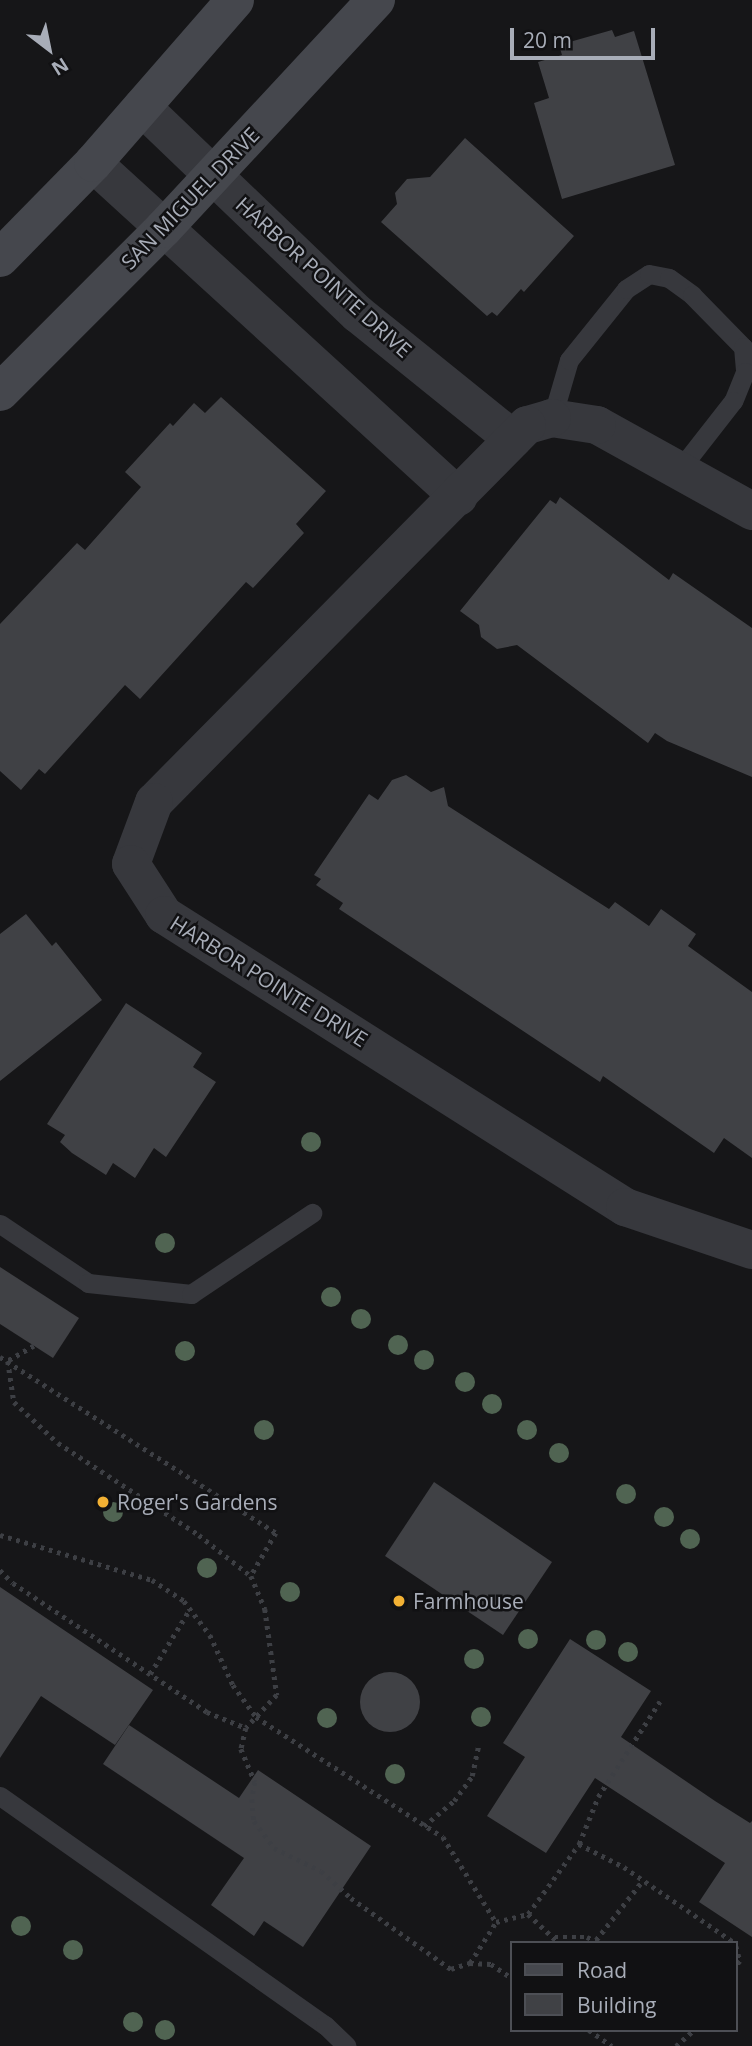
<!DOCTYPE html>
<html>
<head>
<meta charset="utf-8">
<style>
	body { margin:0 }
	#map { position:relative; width:752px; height:2046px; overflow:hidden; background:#161618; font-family:"Open Sans",sans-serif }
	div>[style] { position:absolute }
	.building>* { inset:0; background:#404145 }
	.round { border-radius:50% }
	.path>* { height:4.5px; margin-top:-2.25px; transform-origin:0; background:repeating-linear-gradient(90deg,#3d3f44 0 3.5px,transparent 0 8.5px) }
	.service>* { height:19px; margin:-9.5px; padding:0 9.5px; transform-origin:9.5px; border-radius:9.5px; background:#37383d }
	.minor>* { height:38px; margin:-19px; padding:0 19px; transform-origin:19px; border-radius:19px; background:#37383d }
	.secondary>* { height:38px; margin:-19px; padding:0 19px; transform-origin:19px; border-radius:19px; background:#45474d }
	.trees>* { width:20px; height:20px; margin:-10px; border-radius:50%; background:#506452 }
	.dots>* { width:19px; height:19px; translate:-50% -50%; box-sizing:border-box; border:4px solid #111113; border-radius:50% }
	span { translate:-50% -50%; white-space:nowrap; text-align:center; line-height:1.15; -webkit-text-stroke:5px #111113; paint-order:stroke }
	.street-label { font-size:21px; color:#a8adb8 }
	.poi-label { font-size:21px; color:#a8adb8 }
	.left { translate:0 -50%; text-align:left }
	.legend { position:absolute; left:510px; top:1941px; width:228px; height:91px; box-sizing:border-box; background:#111113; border:2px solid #4d4f55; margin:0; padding:9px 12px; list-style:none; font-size:21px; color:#a8adb8 }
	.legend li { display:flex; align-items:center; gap:14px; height:35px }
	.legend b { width:35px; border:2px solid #4d4f55 }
	.north { position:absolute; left:14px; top:14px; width:70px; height:70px; -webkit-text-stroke:5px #111113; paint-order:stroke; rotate:148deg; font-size:19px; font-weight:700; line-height:28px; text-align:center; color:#a8adb8 }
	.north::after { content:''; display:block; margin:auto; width:24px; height:32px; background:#a8adb8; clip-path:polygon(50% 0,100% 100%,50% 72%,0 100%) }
	.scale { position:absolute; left:510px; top:28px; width:145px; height:32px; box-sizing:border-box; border:4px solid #a8adb8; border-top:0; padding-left:9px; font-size:21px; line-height:24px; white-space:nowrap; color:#a8adb8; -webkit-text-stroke:5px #111113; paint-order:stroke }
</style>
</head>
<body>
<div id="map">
	<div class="building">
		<div style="clip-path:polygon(612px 30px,615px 37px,634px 31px,675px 165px,562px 199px,534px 103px,549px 98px,538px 62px,562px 55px,559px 45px)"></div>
		<div style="clip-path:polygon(465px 138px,574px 236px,524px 292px,521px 289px,497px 316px,492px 312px,487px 316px,381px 222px,397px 204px,395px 193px,407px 179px,430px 177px)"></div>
		<div style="clip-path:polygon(221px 397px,326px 491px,296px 524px,304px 533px,253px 588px,246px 582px,140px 699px,125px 685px,45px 774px,39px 769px,21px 790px,0 771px,0 624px,77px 543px,85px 550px,141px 487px,125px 472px,170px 423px,173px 426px,194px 403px,205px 413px)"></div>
		<div style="clip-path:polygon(560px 497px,669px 580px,673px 573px,752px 628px,752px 777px,667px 741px,655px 733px,648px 743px,517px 645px,497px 649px,481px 637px,479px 625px,460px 611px,550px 500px,556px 504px)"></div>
		<div style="clip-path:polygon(406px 775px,431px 792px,444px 787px,448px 806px,609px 909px,615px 902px,649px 926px,661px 909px,696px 934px,688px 946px,752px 992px,752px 1158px,724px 1138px,714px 1153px,603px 1076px,600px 1082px,339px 909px,343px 903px,316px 885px,321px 879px,314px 875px,369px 794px,378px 800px,392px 780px)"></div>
		<div style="clip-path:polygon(26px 914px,52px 946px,56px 942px,102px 1000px,0 1081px,0 934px)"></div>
		<div style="clip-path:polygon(126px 1003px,202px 1053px,193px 1067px,216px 1082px,166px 1157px,154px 1148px,135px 1178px,113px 1163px,106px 1175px,72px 1153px,60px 1142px,65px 1135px,47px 1124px)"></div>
		<div style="clip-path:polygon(0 1267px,79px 1318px,53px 1358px,0 1324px)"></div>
		<div style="clip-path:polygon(434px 1482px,552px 1562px,503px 1635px,385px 1556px)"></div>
		<div style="clip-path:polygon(0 1587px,153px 1690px,115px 1745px,41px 1696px,0 1758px)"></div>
		<div style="clip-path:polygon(570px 1639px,651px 1691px,621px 1737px,715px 1801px,750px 1823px,752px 1821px,752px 1937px,699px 1902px,725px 1863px,595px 1778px,546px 1853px,487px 1816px,525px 1757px,503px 1743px)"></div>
		<div class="round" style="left:360px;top:1672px;width:60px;height:60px"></div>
		<div style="clip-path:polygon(129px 1725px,239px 1798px,258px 1770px,371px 1846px,303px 1947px,264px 1921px,254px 1936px,211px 1905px,244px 1858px,103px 1764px)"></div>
	</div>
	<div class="path">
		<div style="left:34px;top:1346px;width:30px;rotate:150deg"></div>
		<div style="left:8px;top:1361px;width:41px;rotate:81.7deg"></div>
		<div style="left:14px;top:1402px;width:60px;rotate:43deg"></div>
		<div style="left:58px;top:1443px;width:168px;rotate:33.1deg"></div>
		<div style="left:199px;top:1535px;width:66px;rotate:38.3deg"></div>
		<div style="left:251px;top:1576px;width:36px;rotate:67deg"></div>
		<div style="left:265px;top:1609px;width:87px;rotate:82.1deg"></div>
		<div style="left:277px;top:1695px;width:45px;rotate:133.2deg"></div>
		<div style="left:246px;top:1728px;width:22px;rotate:103deg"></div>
		<div style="left:241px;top:1749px;width:36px;rotate:67deg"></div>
		<div style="left:255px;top:1782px;width:17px;rotate:100deg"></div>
		<div style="left:252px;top:1799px;width:22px;rotate:85deg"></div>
		<div style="left:254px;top:1821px;width:34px;rotate:53deg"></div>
		<div style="left:274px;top:1848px;width:52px;rotate:26.1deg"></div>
		<div style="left:321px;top:1871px;width:40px;rotate:42deg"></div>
		<div style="left:351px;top:1898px;width:123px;rotate:35.4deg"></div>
		<div style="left:451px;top:1969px;width:20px;rotate:-18deg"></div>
		<div style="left:470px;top:1963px;width:21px;rotate:3deg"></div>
		<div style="left:491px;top:1964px;width:25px;rotate:34deg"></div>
		<div style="left:0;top:1357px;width:327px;rotate:32.5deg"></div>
		<div style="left:276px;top:1533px;width:50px;rotate:120.2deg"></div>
		<div style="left:0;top:1535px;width:159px;rotate:16.5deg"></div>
		<div style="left:152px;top:1580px;width:38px;rotate:33deg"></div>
		<div style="left:184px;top:1601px;width:43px;rotate:52.6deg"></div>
		<div style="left:210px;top:1635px;width:55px;rotate:65.3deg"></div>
		<div style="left:233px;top:1685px;width:39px;rotate:54deg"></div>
		<div style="left:256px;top:1717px;width:222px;rotate:32.7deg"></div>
		<div style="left:443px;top:1837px;width:100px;rotate:58.1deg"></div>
		<div style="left:496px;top:1922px;width:33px;rotate:-14deg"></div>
		<div style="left:528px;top:1914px;width:87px;rotate:-53.9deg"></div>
		<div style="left:579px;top:1844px;width:51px;rotate:27.1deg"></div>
		<div style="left:624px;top:1867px;width:135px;rotate:34.4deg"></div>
		<div style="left:0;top:1570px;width:18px;rotate:45deg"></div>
		<div style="left:13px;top:1583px;width:233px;rotate:33.6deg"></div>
		<div style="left:207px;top:1712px;width:42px;rotate:22.3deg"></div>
		<div style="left:150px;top:1674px;width:76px;rotate:-58.4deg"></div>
		<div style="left:424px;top:1826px;width:39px;rotate:-40deg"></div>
		<div style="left:454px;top:1801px;width:31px;rotate:-54deg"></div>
		<div style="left:472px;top:1776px;width:30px;rotate:-78deg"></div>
		<div style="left:579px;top:1844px;width:51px;rotate:-68deg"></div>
		<div style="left:598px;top:1797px;width:114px;rotate:-57.1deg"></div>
		<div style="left:528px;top:1914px;width:42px;rotate:43.1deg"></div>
		<div style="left:555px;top:1937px;width:32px"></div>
		<div style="left:587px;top:1937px;width:15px;rotate:23deg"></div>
		<div style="left:596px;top:1940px;width:76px;rotate:-51.9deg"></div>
		<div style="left:736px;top:1946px;width:16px;rotate:75deg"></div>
		<div style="left:740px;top:1961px;width:6px;rotate:129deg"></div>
		<div style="left:470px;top:1963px;width:49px;rotate:-57.6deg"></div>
		<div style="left:589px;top:2030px;width:28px;rotate:35deg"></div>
		<div style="left:676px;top:2046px;width:24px;rotate:-42deg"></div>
	</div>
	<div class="service">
		<div style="left:552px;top:418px;width:60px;rotate:-73.7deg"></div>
		<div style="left:569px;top:360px;width:91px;rotate:-51.2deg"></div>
		<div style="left:626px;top:289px;width:27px;rotate:-33deg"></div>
		<div style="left:649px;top:274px;width:20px;rotate:11deg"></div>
		<div style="left:669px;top:278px;width:29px;rotate:36deg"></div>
		<div style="left:692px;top:295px;width:73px;rotate:45.6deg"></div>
		<div style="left:743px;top:347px;width:25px;rotate:85deg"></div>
		<div style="left:745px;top:372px;width:31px;rotate:112deg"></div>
		<div style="left:733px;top:401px;width:88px;rotate:128deg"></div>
		<div style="left:0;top:1224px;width:106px;rotate:33.8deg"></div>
		<div style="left:88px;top:1283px;width:104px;rotate:6.1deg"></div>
		<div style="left:191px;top:1294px;width:146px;rotate:-33.8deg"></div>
		<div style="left:0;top:1796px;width:398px;rotate:35.2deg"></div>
		<div style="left:325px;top:2025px;width:30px;rotate:44deg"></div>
	</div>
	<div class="minor">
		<div style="left:142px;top:107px;width:299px;rotate:43.8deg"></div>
		<div style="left:358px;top:314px;width:199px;rotate:38.9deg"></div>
		<div style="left:93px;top:163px;width:495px;rotate:42.4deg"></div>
		<div style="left:752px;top:511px;width:177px;rotate:-151deg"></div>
		<div style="left:597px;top:425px;width:46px;rotate:-171.2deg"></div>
		<div style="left:552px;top:418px;width:26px;rotate:164deg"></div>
		<div style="left:527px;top:425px;width:530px;rotate:134.69deg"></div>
		<div style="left:154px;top:802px;width:66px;rotate:110.4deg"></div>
		<div style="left:131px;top:864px;width:61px;rotate:57.1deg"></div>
		<div style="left:164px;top:915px;width:546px;rotate:32.35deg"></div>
		<div style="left:625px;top:1207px;width:134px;rotate:18.7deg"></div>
	</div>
	<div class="secondary">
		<div style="left:0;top:258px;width:133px;rotate:-45.6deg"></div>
		<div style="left:93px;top:163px;width:216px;rotate:-48.9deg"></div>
		<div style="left:0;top:392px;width:231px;rotate:-45deg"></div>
		<div style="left:163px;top:229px;width:313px;rotate:-47.1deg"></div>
	</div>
	<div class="trees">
		<div style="left:311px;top:1142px"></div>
		<div style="left:165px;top:1243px"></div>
		<div style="left:331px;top:1297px"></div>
		<div style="left:361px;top:1319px"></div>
		<div style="left:398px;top:1345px"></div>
		<div style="left:185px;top:1351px"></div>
		<div style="left:424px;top:1360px"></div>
		<div style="left:465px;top:1382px"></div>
		<div style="left:492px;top:1404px"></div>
		<div style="left:264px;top:1430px"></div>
		<div style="left:527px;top:1430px"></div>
		<div style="left:559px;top:1453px"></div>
		<div style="left:626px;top:1494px"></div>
		<div style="left:113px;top:1512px"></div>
		<div style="left:664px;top:1517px"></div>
		<div style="left:690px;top:1539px"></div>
		<div style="left:207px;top:1568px"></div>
		<div style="left:290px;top:1592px"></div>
		<div style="left:528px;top:1639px"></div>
		<div style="left:596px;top:1640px"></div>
		<div style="left:628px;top:1652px"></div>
		<div style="left:474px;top:1659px"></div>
		<div style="left:481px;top:1717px"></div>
		<div style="left:327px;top:1718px"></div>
		<div style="left:395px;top:1774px"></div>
		<div style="left:21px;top:1926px"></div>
		<div style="left:73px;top:1950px"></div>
		<div style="left:133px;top:2022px"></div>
		<div style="left:165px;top:2030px"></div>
	</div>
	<div class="dots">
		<div style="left:103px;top:1502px;background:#f2b134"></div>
		<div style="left:399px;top:1601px;background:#f2b134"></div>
	</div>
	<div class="street-label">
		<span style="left:190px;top:198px;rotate:-46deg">SAN MIGUEL DRIVE</span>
		<span style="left:324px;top:277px;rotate:42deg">HARBOR POINTE DRIVE</span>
		<span style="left:269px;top:981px;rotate:32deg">HARBOR POINTE DRIVE</span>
	</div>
	<div class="poi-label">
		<span class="left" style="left:117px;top:1502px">Roger's Gardens</span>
		<span class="left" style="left:413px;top:1601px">Farmhouse</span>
	</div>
	<ul class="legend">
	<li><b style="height:9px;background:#45474d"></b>Road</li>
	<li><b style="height:19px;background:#404145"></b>Building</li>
	</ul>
	<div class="north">N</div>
	<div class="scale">20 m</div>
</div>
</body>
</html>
